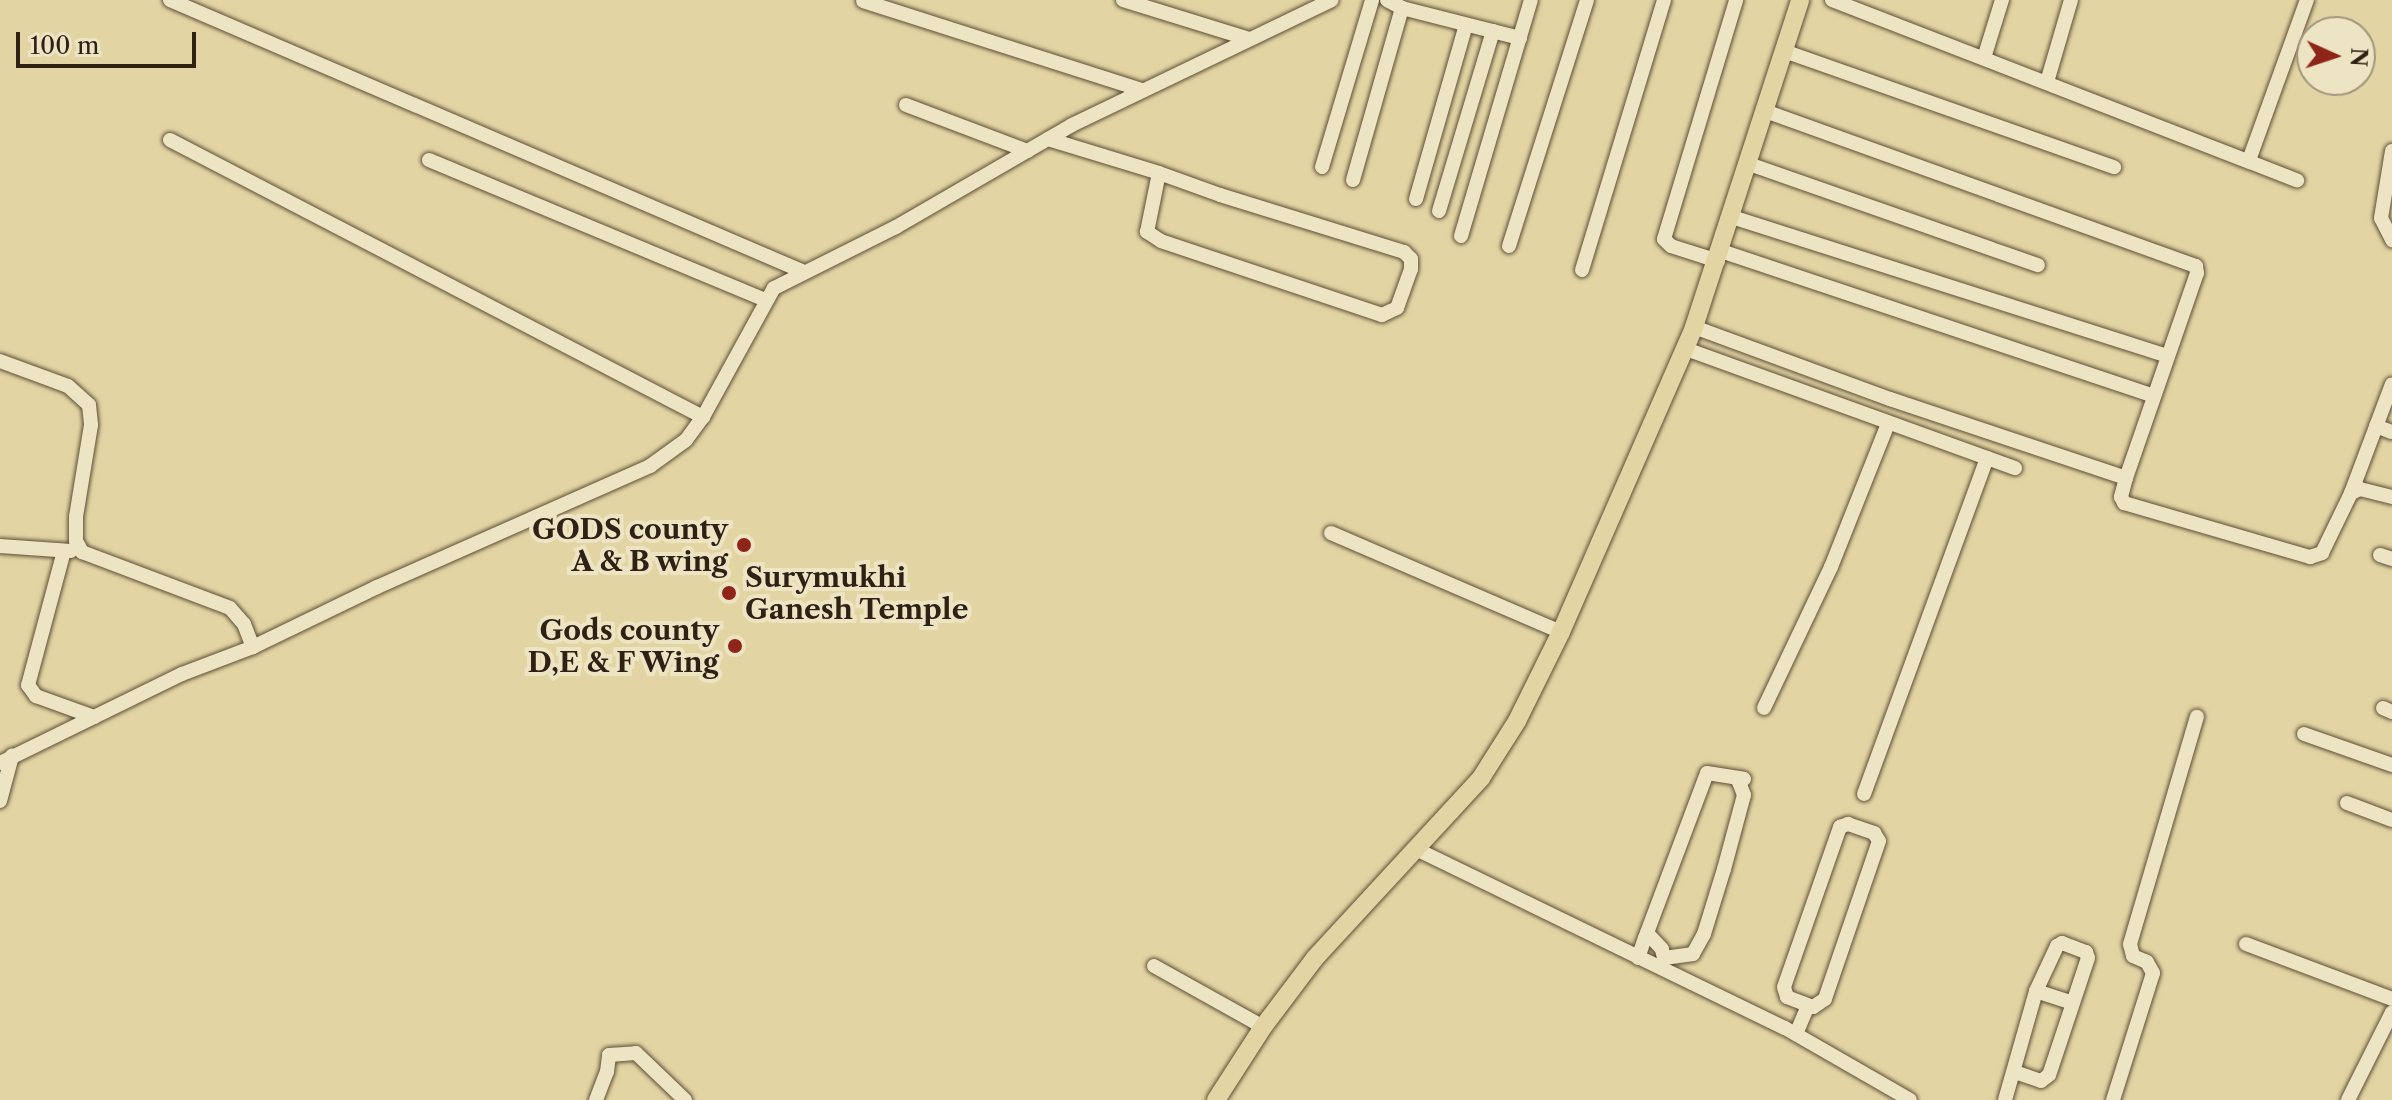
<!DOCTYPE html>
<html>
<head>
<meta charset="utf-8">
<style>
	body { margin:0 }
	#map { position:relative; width:2392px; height:1100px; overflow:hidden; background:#e3d5a3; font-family:"Libre Caslon Text",serif }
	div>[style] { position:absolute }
	.roads { filter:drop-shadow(0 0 2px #5d4e38) drop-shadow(0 0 2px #5d4e38) }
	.minor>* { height:14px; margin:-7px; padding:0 7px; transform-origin:7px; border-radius:7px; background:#ede4c3 }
	.major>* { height:18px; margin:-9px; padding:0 9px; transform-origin:9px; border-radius:9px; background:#e3d5a3 }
	.dots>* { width:22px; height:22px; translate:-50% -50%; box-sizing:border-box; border:4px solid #ede4c3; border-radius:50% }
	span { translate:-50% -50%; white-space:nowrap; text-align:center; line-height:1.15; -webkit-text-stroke:8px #ede4c3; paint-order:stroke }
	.poi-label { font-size:28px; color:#302115; font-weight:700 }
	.right { translate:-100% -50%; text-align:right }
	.left { translate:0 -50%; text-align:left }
	.north { position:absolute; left:2296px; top:16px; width:80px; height:80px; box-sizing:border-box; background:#ede4c3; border:2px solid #a1967d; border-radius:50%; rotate:93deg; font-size:22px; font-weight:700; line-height:32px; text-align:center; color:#302115 }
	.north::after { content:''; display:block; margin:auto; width:28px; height:36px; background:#8f2418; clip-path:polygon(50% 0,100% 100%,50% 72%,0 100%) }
	.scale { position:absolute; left:16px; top:32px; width:180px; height:36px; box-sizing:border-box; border:4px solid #302115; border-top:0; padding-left:10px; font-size:24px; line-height:28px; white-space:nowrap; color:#302115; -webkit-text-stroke:6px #ede4c3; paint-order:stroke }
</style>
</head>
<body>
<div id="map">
	<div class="roads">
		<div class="minor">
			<div style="left:170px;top:0;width:690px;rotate:23.22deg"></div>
			<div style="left:1123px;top:0;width:132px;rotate:17.2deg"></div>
			<div style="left:1387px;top:0;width:17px;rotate:28deg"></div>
			<div style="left:1402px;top:8px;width:122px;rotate:14.3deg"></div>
			<div style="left:1832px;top:0;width:499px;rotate:21.2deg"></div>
			<div style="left:863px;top:1px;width:293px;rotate:17.7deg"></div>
			<div style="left:1784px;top:51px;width:350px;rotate:19.4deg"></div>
			<div style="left:1984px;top:58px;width:61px;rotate:-72.8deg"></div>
			<div style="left:2047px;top:82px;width:85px;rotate:-73.7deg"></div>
			<div style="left:906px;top:105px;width:130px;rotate:20.7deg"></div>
			<div style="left:1765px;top:111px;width:458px;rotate:19.8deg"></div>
			<div style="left:2196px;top:266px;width:7px;rotate:82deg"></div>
			<div style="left:2197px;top:273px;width:217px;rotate:109.1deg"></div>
			<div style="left:2126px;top:478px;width:20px;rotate:105deg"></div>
			<div style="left:2121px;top:497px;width:7px;rotate:63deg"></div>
			<div style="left:2124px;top:503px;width:194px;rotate:16.2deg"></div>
			<div style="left:2310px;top:557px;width:13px;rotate:-18deg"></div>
			<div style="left:2322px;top:553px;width:67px;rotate:-64.2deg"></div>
			<div style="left:2351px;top:493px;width:10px;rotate:-24deg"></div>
			<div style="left:2360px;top:489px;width:33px;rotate:14deg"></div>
			<div style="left:1048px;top:139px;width:116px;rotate:17deg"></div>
			<div style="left:1159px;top:173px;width:65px;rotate:19.8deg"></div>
			<div style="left:1220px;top:195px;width:193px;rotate:17.2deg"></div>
			<div style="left:1404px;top:252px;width:10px;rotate:45deg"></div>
			<div style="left:1411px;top:259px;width:10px;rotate:90deg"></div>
			<div style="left:1411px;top:269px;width:41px;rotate:109.7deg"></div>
			<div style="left:1397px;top:308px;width:17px;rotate:155deg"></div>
			<div style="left:1382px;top:315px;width:233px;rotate:-161.5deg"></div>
			<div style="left:1161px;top:241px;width:17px;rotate:-147deg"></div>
			<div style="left:1147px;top:232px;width:60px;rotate:-78.5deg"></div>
			<div style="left:170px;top:140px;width:601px;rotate:27.46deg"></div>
			<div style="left:2392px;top:151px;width:68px;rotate:99.3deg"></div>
			<div style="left:2381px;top:218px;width:25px;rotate:63deg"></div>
			<div style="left:429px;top:160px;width:364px;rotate:22.6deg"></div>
			<div style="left:2249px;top:160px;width:170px;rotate:-70.1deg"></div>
			<div style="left:1749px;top:164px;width:306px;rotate:19.3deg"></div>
			<div style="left:1322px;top:167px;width:174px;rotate:-73.3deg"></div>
			<div style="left:1353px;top:180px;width:179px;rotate:-74.1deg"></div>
			<div style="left:1416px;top:199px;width:181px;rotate:-74deg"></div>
			<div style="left:1439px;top:211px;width:188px;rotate:-73.3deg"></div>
			<div style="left:1732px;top:217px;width:457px;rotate:17.7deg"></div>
			<div style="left:1461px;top:236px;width:246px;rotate:-73.5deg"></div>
			<div style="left:1509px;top:246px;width:258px;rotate:-72.4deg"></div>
			<div style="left:1721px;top:251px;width:454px;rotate:18.5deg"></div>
			<div style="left:1718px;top:261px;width:49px;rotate:-162.3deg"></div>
			<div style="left:1671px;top:246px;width:10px;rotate:-135deg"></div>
			<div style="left:1664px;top:239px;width:250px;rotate:-73.2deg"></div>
			<div style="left:1582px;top:270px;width:282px;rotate:-73.1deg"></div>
			<div style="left:1694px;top:327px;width:209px;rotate:20.2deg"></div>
			<div style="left:1890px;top:399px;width:249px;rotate:18.5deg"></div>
			<div style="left:1686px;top:349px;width:350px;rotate:19.9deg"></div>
			<div style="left:0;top:361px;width:72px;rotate:20.2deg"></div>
			<div style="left:68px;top:386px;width:28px;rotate:42deg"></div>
			<div style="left:89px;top:405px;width:20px;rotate:84deg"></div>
			<div style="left:91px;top:425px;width:93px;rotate:99.3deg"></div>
			<div style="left:76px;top:517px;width:24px;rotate:90deg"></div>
			<div style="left:76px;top:541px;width:13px;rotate:61deg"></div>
			<div style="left:82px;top:552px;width:158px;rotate:20.7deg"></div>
			<div style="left:230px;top:608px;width:21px;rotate:49deg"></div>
			<div style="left:244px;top:624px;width:25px;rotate:69deg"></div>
			<div style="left:2376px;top:426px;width:17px;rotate:21deg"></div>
			<div style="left:2351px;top:493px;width:116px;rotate:-69.4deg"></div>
			<div style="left:1331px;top:533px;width:250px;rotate:23.3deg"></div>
			<div style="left:0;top:546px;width:71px;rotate:4deg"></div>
			<div style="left:64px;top:551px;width:139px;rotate:105deg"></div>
			<div style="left:28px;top:685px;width:14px;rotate:54deg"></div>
			<div style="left:36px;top:696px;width:62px;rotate:19.9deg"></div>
			<div style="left:2380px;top:555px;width:13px;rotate:18deg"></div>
			<div style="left:1764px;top:708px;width:156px;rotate:-64.6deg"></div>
			<div style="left:1831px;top:567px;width:154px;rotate:-68.3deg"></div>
			<div style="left:2383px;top:708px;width:10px;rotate:24deg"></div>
			<div style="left:2304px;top:734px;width:93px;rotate:19.4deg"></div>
			<div style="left:0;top:763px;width:203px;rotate:-26.1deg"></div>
			<div style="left:182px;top:674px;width:76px;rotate:-20.8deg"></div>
			<div style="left:253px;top:647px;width:138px;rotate:-25.8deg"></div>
			<div style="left:377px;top:587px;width:299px;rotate:-23.9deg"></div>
			<div style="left:650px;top:466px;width:44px;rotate:-35.8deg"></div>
			<div style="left:686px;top:440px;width:29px;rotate:-54deg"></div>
			<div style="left:703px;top:417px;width:147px;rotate:-61.2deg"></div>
			<div style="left:774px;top:288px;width:136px;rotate:-26.6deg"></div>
			<div style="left:896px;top:227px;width:203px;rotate:-30.1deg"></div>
			<div style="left:1072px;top:125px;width:288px;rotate:-25.7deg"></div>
			<div style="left:1864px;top:794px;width:358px;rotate:-69.9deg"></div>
			<div style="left:0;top:801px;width:47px;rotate:-75.1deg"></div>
			<div style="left:2347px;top:803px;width:48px;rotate:20.7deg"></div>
			<div style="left:1848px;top:824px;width:28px;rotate:19deg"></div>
			<div style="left:1874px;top:833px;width:9px;rotate:58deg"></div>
			<div style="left:1879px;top:841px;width:167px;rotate:108.9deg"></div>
			<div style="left:1825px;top:999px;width:14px;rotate:146deg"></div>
			<div style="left:1813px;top:1007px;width:28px;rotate:-159deg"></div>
			<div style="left:1787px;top:997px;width:10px;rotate:-107deg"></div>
			<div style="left:1784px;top:987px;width:170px;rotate:-70.7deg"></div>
			<div style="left:1840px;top:827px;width:9px;rotate:-21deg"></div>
			<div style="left:1416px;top:849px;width:410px;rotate:25.9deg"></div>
			<div style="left:1785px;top:1028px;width:144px;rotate:29.9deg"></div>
			<div style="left:2246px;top:944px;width:156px;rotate:20.6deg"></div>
			<div style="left:1638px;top:958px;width:21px;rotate:-71deg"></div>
			<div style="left:1645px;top:938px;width:176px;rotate:-69.4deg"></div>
			<div style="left:1707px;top:773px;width:37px;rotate:9deg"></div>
			<div style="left:1744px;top:779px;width:6px;rotate:149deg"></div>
			<div style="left:1739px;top:782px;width:14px;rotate:69deg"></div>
			<div style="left:1744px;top:795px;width:77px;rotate:105.1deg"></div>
			<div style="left:1724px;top:869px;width:68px;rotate:107.1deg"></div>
			<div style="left:1704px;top:934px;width:23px;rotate:119deg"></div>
			<div style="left:1693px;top:954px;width:29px;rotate:172deg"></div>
			<div style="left:1664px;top:958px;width:9px;rotate:-103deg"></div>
			<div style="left:1662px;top:949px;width:22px;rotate:-133deg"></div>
			<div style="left:1154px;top:966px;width:125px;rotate:29.2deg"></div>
			<div style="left:2036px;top:991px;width:38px;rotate:18deg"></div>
			<div style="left:1796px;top:1034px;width:30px;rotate:-67deg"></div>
			<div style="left:596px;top:1100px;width:30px;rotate:-69deg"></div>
			<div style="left:607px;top:1072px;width:17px;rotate:-83deg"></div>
			<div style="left:609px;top:1055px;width:27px;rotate:-4deg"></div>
			<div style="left:636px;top:1053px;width:68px;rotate:43.8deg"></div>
			<div style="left:2005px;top:1100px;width:113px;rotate:-74.1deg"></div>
			<div style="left:2036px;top:991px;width:50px;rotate:-65deg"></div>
			<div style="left:2057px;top:946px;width:6px;rotate:-31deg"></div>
			<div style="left:2062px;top:943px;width:26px;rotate:21deg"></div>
			<div style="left:2086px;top:952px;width:6px;rotate:72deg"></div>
			<div style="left:2088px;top:958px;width:123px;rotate:108.4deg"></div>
			<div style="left:2049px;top:1075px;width:10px;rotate:143deg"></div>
			<div style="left:2041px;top:1081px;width:28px;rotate:-161deg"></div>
			<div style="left:2113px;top:1100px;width:133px;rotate:-72.5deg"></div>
			<div style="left:2153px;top:973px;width:13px;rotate:-119deg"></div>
			<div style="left:2147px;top:962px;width:15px;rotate:-157deg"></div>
			<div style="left:2133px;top:956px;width:12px;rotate:-104deg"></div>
			<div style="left:2130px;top:944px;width:237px;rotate:-73.6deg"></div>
			<div style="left:2348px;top:1100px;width:98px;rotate:-63.4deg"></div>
		</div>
		<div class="major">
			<div style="left:1216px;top:1100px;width:87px;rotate:-57.2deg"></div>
			<div style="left:1263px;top:1027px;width:86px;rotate:-53deg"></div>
			<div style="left:1315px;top:958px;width:245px;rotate:-47.3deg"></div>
			<div style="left:1481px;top:778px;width:67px;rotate:-57.7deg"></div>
			<div style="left:1517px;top:721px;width:99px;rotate:-63.7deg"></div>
			<div style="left:1561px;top:632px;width:333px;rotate:-66.4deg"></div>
			<div style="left:1694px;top:327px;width:344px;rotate:-72deg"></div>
		</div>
	</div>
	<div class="dots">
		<div style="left:744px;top:545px;background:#8f2418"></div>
		<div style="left:729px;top:593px;background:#8f2418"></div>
		<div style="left:735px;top:646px;background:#8f2418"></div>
	</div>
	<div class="poi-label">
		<span class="right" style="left:728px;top:545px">GODS county<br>A &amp; B wing</span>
		<span class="left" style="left:745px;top:593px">Surymukhi<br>Ganesh Temple</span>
		<span class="right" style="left:719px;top:646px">Gods county<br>D,E &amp; F Wing</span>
	</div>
	<div class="north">N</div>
	<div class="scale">100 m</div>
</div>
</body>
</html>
